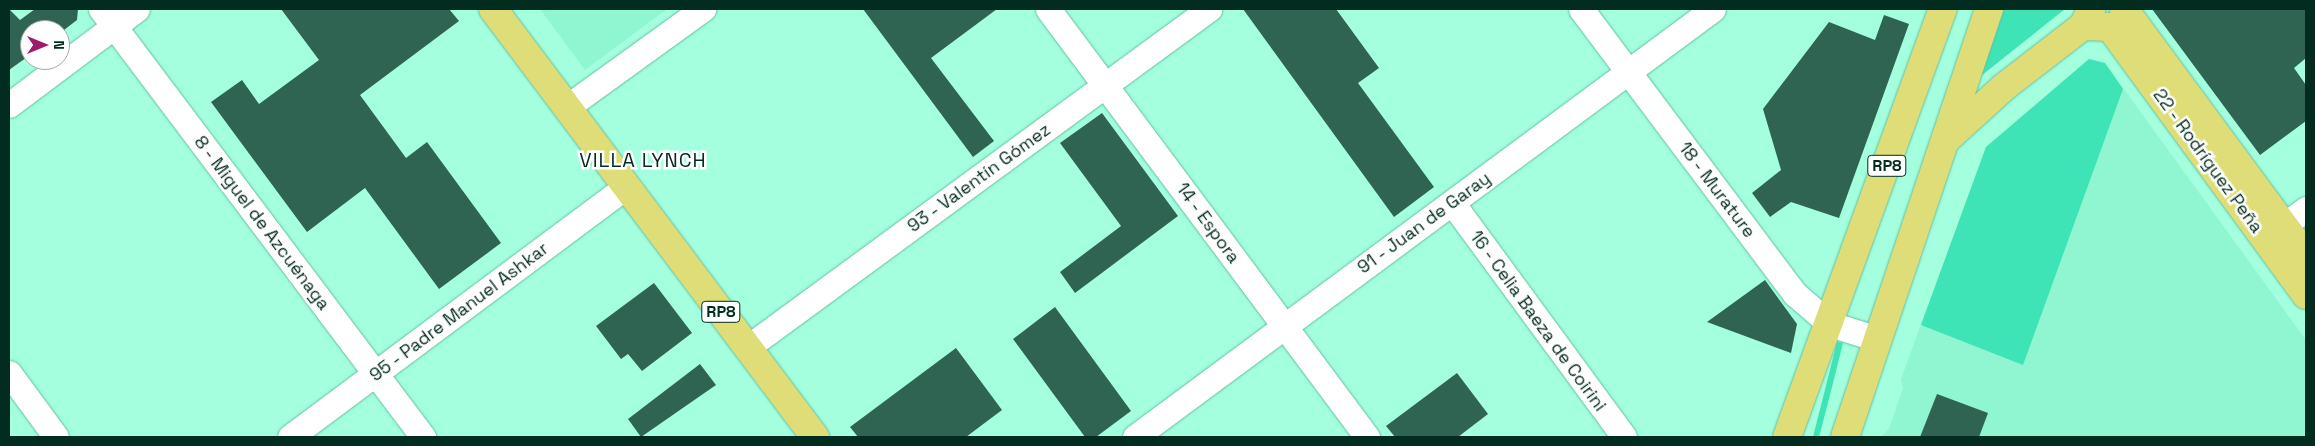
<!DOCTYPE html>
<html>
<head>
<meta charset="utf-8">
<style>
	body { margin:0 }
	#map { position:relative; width:2315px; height:446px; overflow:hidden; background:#a3ffde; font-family:"Space Grotesk",sans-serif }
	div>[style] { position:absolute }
	.built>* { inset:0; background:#90f5d1 }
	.green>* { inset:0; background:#3ee4b5 }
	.building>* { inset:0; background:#306452 }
	.roads { filter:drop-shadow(0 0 1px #65c0a1) drop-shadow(0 0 1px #65c0a1) }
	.minor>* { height:25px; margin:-12.5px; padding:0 12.5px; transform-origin:12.5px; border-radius:12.5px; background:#fff }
	.major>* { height:28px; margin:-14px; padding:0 14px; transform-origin:14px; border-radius:14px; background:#dedd77 }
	span { translate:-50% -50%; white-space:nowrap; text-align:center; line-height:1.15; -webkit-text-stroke:5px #fff; paint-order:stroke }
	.shield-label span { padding:1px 4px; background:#fff; border:1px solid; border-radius:4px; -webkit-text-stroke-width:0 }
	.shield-label { font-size:16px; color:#032c20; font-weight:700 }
	.street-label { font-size:18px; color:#032c20 }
	.quarter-label { font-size:20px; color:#032c20; letter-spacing:1px }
	.frame { position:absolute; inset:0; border:10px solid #032c20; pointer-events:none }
	.north { position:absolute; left:20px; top:20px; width:50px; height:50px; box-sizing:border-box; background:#fff; border:1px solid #9aaba6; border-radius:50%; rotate:90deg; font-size:14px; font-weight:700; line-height:20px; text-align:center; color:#032c20 }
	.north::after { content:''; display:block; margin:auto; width:18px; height:22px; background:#9f1b6c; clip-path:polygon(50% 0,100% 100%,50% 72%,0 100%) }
</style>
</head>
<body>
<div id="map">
	<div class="built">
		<div style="clip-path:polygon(540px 9px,667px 9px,585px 70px)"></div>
		<div style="clip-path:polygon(2089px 59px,2105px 63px,2306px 340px,2306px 437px,1881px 437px,1889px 429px,1903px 388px,1901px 379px,1986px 147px)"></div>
	</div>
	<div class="green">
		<div style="clip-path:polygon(1997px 9px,2065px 9px,1981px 76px,1977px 68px)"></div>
		<div style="clip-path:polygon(2089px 59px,2105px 63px,2123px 89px,2023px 365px,1921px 325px,1986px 147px)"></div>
		<div style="clip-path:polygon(1837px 342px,1843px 343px,1829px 399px,1819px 437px,1813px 437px)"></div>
	</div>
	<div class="building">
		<div style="clip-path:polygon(9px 9px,20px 20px,35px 9px,78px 9px,77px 20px,64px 30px,30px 30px,30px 55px,9px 70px)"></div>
		<div style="clip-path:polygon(281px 9px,449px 9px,459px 21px,360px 95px,406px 158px,427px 142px,501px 243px,439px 289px,365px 188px,307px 232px,211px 102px,242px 80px,259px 104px,319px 60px)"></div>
		<div style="clip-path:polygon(863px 9px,997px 9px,931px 58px,994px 141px,973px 157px)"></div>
		<div style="clip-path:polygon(1243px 9px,1336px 9px,1379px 68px,1358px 83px,1434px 187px,1394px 217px)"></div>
		<div style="clip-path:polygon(2152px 9px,2306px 9px,2306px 58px,2294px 68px,2306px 85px,2306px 121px,2260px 155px)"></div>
		<div style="clip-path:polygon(1884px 15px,1909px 24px,1839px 218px,1791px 202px,1770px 217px,1752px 193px,1781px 170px,1763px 109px,1829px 22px,1875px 40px)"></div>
		<div style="clip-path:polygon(1102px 113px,1178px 216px,1075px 293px,1060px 272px,1121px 226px,1060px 143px)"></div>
		<div style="clip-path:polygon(1765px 280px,1797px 324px,1791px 353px,1707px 322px)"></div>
		<div style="clip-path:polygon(654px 283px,692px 333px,642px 371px,628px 354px,621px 359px,596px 326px)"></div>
		<div style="clip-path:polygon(1055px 307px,1131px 411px,1096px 437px,1085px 437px,1013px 339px)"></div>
		<div style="clip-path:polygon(956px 348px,1002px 410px,966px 437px,858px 437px,850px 427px)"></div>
		<div style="clip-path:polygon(700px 364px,716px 385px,641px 437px,628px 419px)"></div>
		<div style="clip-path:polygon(1457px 373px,1488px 414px,1458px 437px,1395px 437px,1386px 426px)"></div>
		<div style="clip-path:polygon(1937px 394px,1988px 413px,1979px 437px,1920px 437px)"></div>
	</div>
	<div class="roads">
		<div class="minor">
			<div style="left:101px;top:9px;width:536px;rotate:53.04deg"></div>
			<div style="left:1048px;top:9px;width:534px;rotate:53.3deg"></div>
			<div style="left:1581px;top:9px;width:356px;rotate:53.1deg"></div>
			<div style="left:1795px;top:294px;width:46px;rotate:40.6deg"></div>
			<div style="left:1830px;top:324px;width:50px;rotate:17.4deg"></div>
			<div style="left:9px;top:105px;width:160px;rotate:-36.9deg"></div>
			<div style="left:567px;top:107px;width:168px;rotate:-35.8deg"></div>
			<div style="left:1453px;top:204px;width:289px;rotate:53.7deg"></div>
			<div style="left:2284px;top:225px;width:27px;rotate:-36deg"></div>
			<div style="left:748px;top:347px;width:572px;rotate:-36.25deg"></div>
			<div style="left:9px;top:373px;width:79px;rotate:53.7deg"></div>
			<div style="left:290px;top:437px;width:420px;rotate:-36.7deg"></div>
			<div style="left:1135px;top:437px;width:719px;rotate:-36.52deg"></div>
		</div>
		<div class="major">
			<div style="left:493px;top:9px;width:536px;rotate:53.04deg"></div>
			<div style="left:2124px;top:9px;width:307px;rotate:53.6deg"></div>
			<div style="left:2083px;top:26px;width:27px;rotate:2deg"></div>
			<div style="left:2110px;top:27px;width:332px;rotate:53.8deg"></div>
			<div style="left:1947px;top:139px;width:77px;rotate:-42.4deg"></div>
			<div style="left:2004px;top:87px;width:100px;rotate:-37.7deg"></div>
			<div style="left:2083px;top:26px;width:18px;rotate:-63deg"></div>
			<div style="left:1787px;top:437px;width:456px;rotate:-70deg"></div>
			<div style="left:1845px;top:437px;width:452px;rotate:-71.4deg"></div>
		</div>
	</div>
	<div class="shield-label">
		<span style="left:1887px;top:166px">RP8</span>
		<span style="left:721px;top:312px">RP8</span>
	</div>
	<div class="street-label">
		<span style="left:2208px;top:161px;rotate:54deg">22 - Rodríguez Peña</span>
		<span style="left:979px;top:178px;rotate:-36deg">93 - Valentín Gómez</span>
		<span style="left:1717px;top:190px;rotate:53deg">18 - Murature</span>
		<span style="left:262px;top:223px;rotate:53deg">8 - Miguel de Azcuénaga</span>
		<span style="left:1208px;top:223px;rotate:54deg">14 - Espora</span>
		<span style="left:1424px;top:223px;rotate:-36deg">91 - Juan de Garay</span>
		<span style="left:459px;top:312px;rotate:-37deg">95 - Padre Manuel Ashkar</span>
		<span style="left:1538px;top:321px;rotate:54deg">16 - Celia Baeza de Coirini</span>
	</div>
	<div class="quarter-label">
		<span style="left:643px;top:160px">VILLA LYNCH</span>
	</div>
	<div class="frame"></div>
	<div class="north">N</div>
</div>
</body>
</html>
